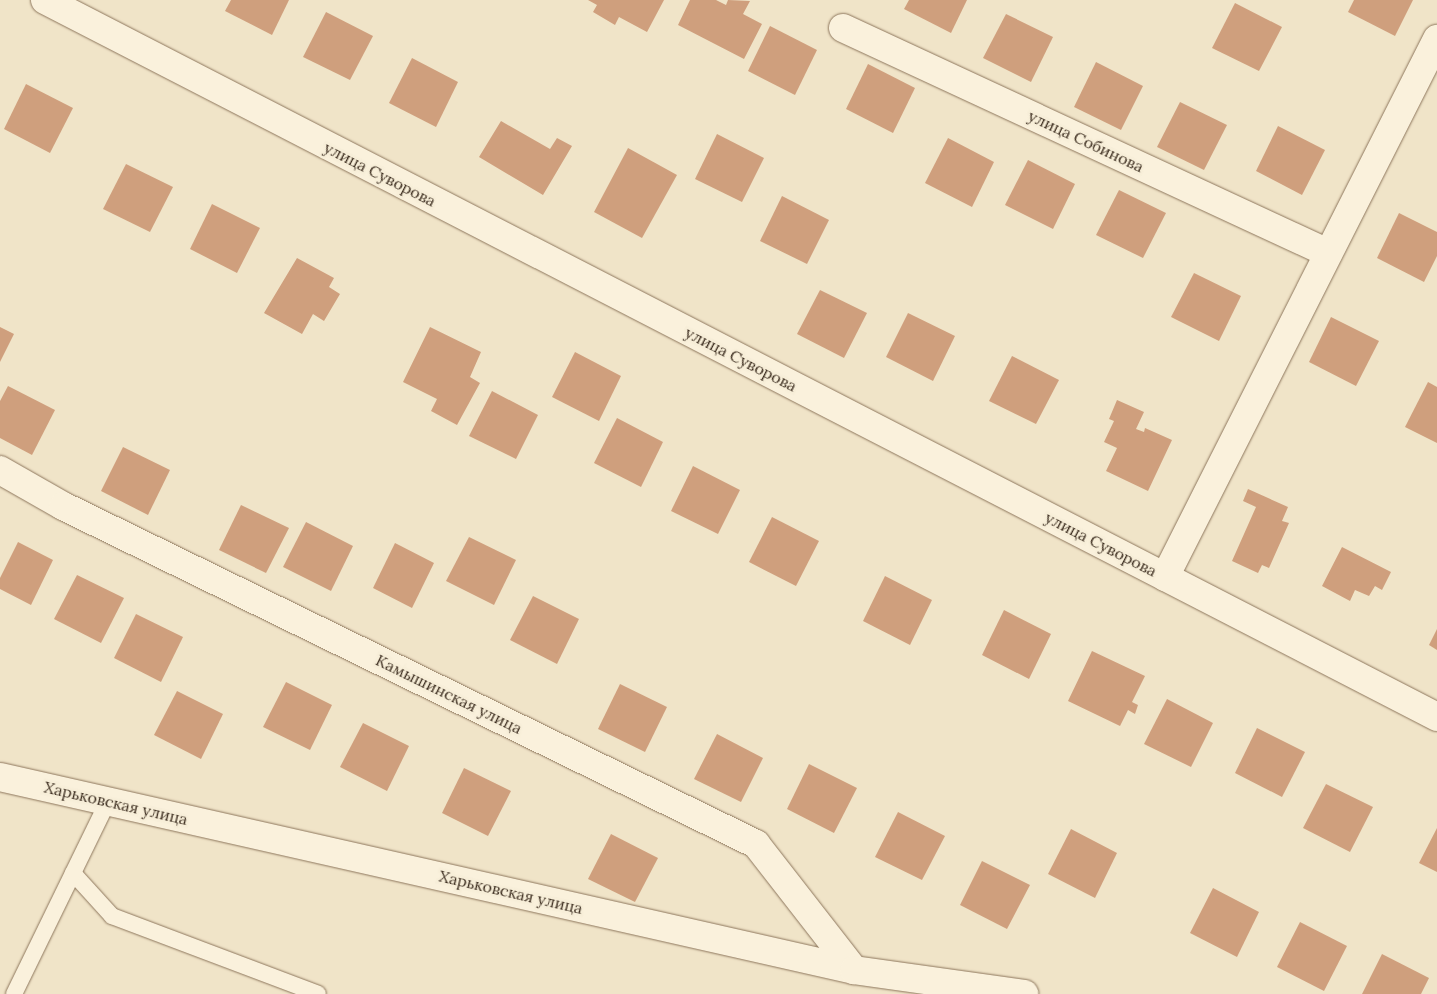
<!DOCTYPE html>
<html>
<head>
<meta charset="utf-8">
<style>
	body { margin:0 }
	#map { position:relative; width:1437px; height:994px; overflow:hidden; background:#f0e4c8; font-family:Lora,serif }
	div>[style] { position:absolute }
	.building>* { inset:0; background:#cf9f7d }
	.roads { filter:drop-shadow(0 0 1px #8d765c) drop-shadow(0 0 1px #8d765c) }
	.service>* { height:16px; margin:-8px; padding:0 8px; transform-origin:8px; border-radius:8px; background:#faf1dc }
	.minor>* { height:28px; margin:-14px; padding:0 14px; transform-origin:14px; border-radius:14px; background:#faf1dc }
	.tertiary>* { height:28px; margin:-14px; padding:0 14px; transform-origin:14px; border-radius:14px; background:#faf1dc }
	span { translate:-50% -50%; white-space:nowrap; text-align:center; line-height:1.15; -webkit-text-stroke:5px #f7eed8; paint-order:stroke }
	.street-label { font-size:16px; color:#3d2e20 }
</style>
</head>
<body>
<div id="map">
	<div class="building">
		<div style="clip-path:polygon(231px 0,289px 0,272px 35px,225px 11px)"></div>
		<div style="clip-path:polygon(588px 0,664px 0,647px 32px,619px 17px,615px 25px,593px 12px,597px 5px)"></div>
		<div style="clip-path:polygon(690px 0,716px 0,726px 5px,728px 0,750px 1px,743px 14px,762px 24px,744px 59px,678px 25px)"></div>
		<div style="clip-path:polygon(909px 0,967px 0,951px 33px,904px 9px)"></div>
		<div style="clip-path:polygon(1354px 0,1413px 0,1395px 36px,1348px 12px)"></div>
		<div style="clip-path:polygon(1235px 3px,1282px 27px,1259px 71px,1212px 48px)"></div>
		<div style="clip-path:polygon(326px 12px,373px 36px,350px 80px,303px 57px)"></div>
		<div style="clip-path:polygon(1006px 14px,1053px 37px,1031px 82px,983px 58px)"></div>
		<div style="clip-path:polygon(770px 26px,817px 50px,795px 95px,748px 71px)"></div>
		<div style="clip-path:polygon(412px 58px,458px 82px,436px 127px,389px 103px)"></div>
		<div style="clip-path:polygon(1096px 62px,1143px 86px,1121px 130px,1074px 107px)"></div>
		<div style="clip-path:polygon(868px 64px,915px 88px,893px 133px,846px 109px)"></div>
		<div style="clip-path:polygon(26px 84px,73px 108px,50px 153px,4px 129px)"></div>
		<div style="clip-path:polygon(1180px 102px,1227px 125px,1204px 170px,1157px 147px)"></div>
		<div style="clip-path:polygon(501px 121px,550px 149px,557px 138px,572px 146px,543px 195px,479px 157px)"></div>
		<div style="clip-path:polygon(1278px 126px,1325px 150px,1302px 195px,1256px 171px)"></div>
		<div style="clip-path:polygon(717px 134px,764px 158px,742px 202px,695px 179px)"></div>
		<div style="clip-path:polygon(948px 138px,994px 162px,972px 207px,925px 183px)"></div>
		<div style="clip-path:polygon(628px 148px,677px 175px,642px 238px,594px 212px)"></div>
		<div style="clip-path:polygon(1028px 160px,1075px 184px,1053px 229px,1005px 205px)"></div>
		<div style="clip-path:polygon(126px 164px,173px 187px,150px 232px,103px 209px)"></div>
		<div style="clip-path:polygon(1119px 190px,1166px 213px,1143px 258px,1096px 235px)"></div>
		<div style="clip-path:polygon(782px 196px,829px 220px,807px 264px,760px 241px)"></div>
		<div style="clip-path:polygon(212px 204px,260px 228px,237px 273px,190px 249px)"></div>
		<div style="clip-path:polygon(1399px 213px,1437px 232px,1437px 256px,1424px 282px,1377px 258px)"></div>
		<div style="clip-path:polygon(297px 258px,334px 278px,329px 287px,340px 294px,324px 321px,313px 314px,302px 334px,264px 313px)"></div>
		<div style="clip-path:polygon(1194px 273px,1241px 296px,1219px 341px,1171px 317px)"></div>
		<div style="clip-path:polygon(820px 290px,867px 313px,844px 358px,797px 334px)"></div>
		<div style="clip-path:polygon(908px 313px,955px 336px,933px 381px,886px 357px)"></div>
		<div style="clip-path:polygon(1331px 317px,1379px 341px,1356px 386px,1309px 362px)"></div>
		<div style="clip-path:polygon(0 327px,14px 334px,0 362px)"></div>
		<div style="clip-path:polygon(430px 327px,481px 352px,470px 377px,480px 383px,457px 425px,431px 411px,437px 399px,403px 382px)"></div>
		<div style="clip-path:polygon(575px 352px,621px 376px,599px 421px,552px 397px)"></div>
		<div style="clip-path:polygon(1012px 356px,1059px 380px,1036px 424px,989px 401px)"></div>
		<div style="clip-path:polygon(1428px 382px,1437px 387px,1437px 443px,1405px 427px)"></div>
		<div style="clip-path:polygon(8px 386px,55px 410px,32px 455px,0 438px,0 401px)"></div>
		<div style="clip-path:polygon(492px 391px,538px 415px,516px 459px,469px 436px)"></div>
		<div style="clip-path:polygon(1117px 400px,1144px 412px,1136px 429px,1144px 432px,1145px 428px,1172px 440px,1148px 491px,1106px 471px,1117px 448px,1104px 442px,1114px 421px,1109px 419px)"></div>
		<div style="clip-path:polygon(617px 418px,663px 442px,641px 487px,594px 463px)"></div>
		<div style="clip-path:polygon(123px 447px,170px 470px,148px 515px,101px 491px)"></div>
		<div style="clip-path:polygon(693px 466px,740px 490px,718px 534px,671px 511px)"></div>
		<div style="clip-path:polygon(1248px 489px,1288px 507px,1282px 521px,1289px 523px,1269px 568px,1262px 565px,1258px 573px,1232px 561px,1256px 507px,1243px 501px)"></div>
		<div style="clip-path:polygon(241px 505px,289px 528px,266px 573px,219px 550px)"></div>
		<div style="clip-path:polygon(772px 517px,819px 541px,796px 586px,749px 562px)"></div>
		<div style="clip-path:polygon(306px 522px,353px 546px,331px 591px,283px 567px)"></div>
		<div style="clip-path:polygon(469px 537px,516px 560px,494px 605px,446px 581px)"></div>
		<div style="clip-path:polygon(18px 542px,53px 560px,31px 605px,0 589px,0 578px)"></div>
		<div style="clip-path:polygon(395px 543px,434px 563px,412px 608px,373px 588px)"></div>
		<div style="clip-path:polygon(1342px 547px,1391px 572px,1382px 590px,1375px 586px,1369px 596px,1355px 590px,1350px 601px,1322px 586px)"></div>
		<div style="clip-path:polygon(77px 575px,124px 598px,101px 643px,54px 619px)"></div>
		<div style="clip-path:polygon(885px 576px,932px 600px,910px 645px,863px 621px)"></div>
		<div style="clip-path:polygon(533px 596px,579px 619px,557px 664px,510px 640px)"></div>
		<div style="clip-path:polygon(1004px 610px,1051px 634px,1029px 679px,982px 655px)"></div>
		<div style="clip-path:polygon(136px 614px,183px 637px,161px 682px,114px 658px)"></div>
		<div style="clip-path:polygon(1437px 629px,1437px 650px,1429px 645px)"></div>
		<div style="clip-path:polygon(1092px 651px,1145px 676px,1132px 702px,1138px 705px,1135px 714px,1128px 710px,1120px 726px,1068px 701px)"></div>
		<div style="clip-path:polygon(286px 682px,332px 705px,310px 750px,263px 727px)"></div>
		<div style="clip-path:polygon(620px 684px,667px 707px,645px 752px,598px 729px)"></div>
		<div style="clip-path:polygon(177px 691px,223px 714px,201px 759px,154px 735px)"></div>
		<div style="clip-path:polygon(1167px 699px,1213px 723px,1191px 767px,1144px 744px)"></div>
		<div style="clip-path:polygon(363px 723px,409px 746px,387px 791px,340px 767px)"></div>
		<div style="clip-path:polygon(1257px 728px,1305px 752px,1282px 797px,1235px 773px)"></div>
		<div style="clip-path:polygon(717px 734px,763px 758px,741px 802px,694px 779px)"></div>
		<div style="clip-path:polygon(809px 764px,857px 788px,834px 833px,787px 809px)"></div>
		<div style="clip-path:polygon(464px 768px,511px 791px,488px 836px,442px 813px)"></div>
		<div style="clip-path:polygon(1326px 784px,1373px 807px,1350px 852px,1303px 828px)"></div>
		<div style="clip-path:polygon(898px 812px,945px 836px,922px 880px,875px 857px)"></div>
		<div style="clip-path:polygon(1437px 828px,1437px 872px,1419px 863px)"></div>
		<div style="clip-path:polygon(1071px 829px,1117px 853px,1095px 898px,1048px 874px)"></div>
		<div style="clip-path:polygon(611px 834px,658px 858px,635px 902px,588px 879px)"></div>
		<div style="clip-path:polygon(982px 861px,1030px 885px,1007px 929px,960px 905px)"></div>
		<div style="clip-path:polygon(1213px 888px,1259px 912px,1237px 957px,1190px 933px)"></div>
		<div style="clip-path:polygon(1300px 922px,1347px 946px,1324px 991px,1277px 967px)"></div>
		<div style="clip-path:polygon(1382px 954px,1429px 978px,1421px 994px,1362px 994px)"></div>
	</div>
	<div class="roads">
		<div class="service">
			<div style="left:73px;top:873px;width:58px;rotate:47.8deg"></div>
			<div style="left:112px;top:916px;width:220px;rotate:20.7deg"></div>
			<div style="left:14px;top:994px;width:215px;rotate:-64deg"></div>
		</div>
		<div class="minor">
			<div style="left:45px;top:0;width:1566px;rotate:27.25deg"></div>
			<div style="left:843px;top:28px;width:535px;rotate:24.89deg"></div>
			<div style="left:0;top:470px;width:73px;rotate:29.7deg"></div>
			<div style="left:63px;top:506px;width:771px;rotate:26deg"></div>
			<div style="left:756px;top:844px;width:160px;rotate:52.1deg"></div>
			<div style="left:1165px;top:577px;width:603px;rotate:-63.18deg"></div>
		</div>
		<div class="tertiary">
			<div style="left:0;top:777px;width:876px;rotate:12.73deg"></div>
			<div style="left:854px;top:970px;width:172px;rotate:8deg"></div>
		</div>
	</div>
	<div class="street-label">
		<span style="left:1086px;top:141px;rotate:25deg">улица Собинова</span>
		<span style="left:380px;top:174px;rotate:27deg">улица Суворова</span>
		<span style="left:741px;top:359px;rotate:27deg">улица Суворова</span>
		<span style="left:1101px;top:544px;rotate:27deg">улица Суворова</span>
		<span style="left:449px;top:694px;rotate:26deg">Камышинская улица</span>
		<span style="left:116px;top:803px;rotate:13deg">Харьковская улица</span>
		<span style="left:511px;top:892px;rotate:13deg">Харьковская улица</span>
	</div>
</div>
</body>
</html>
